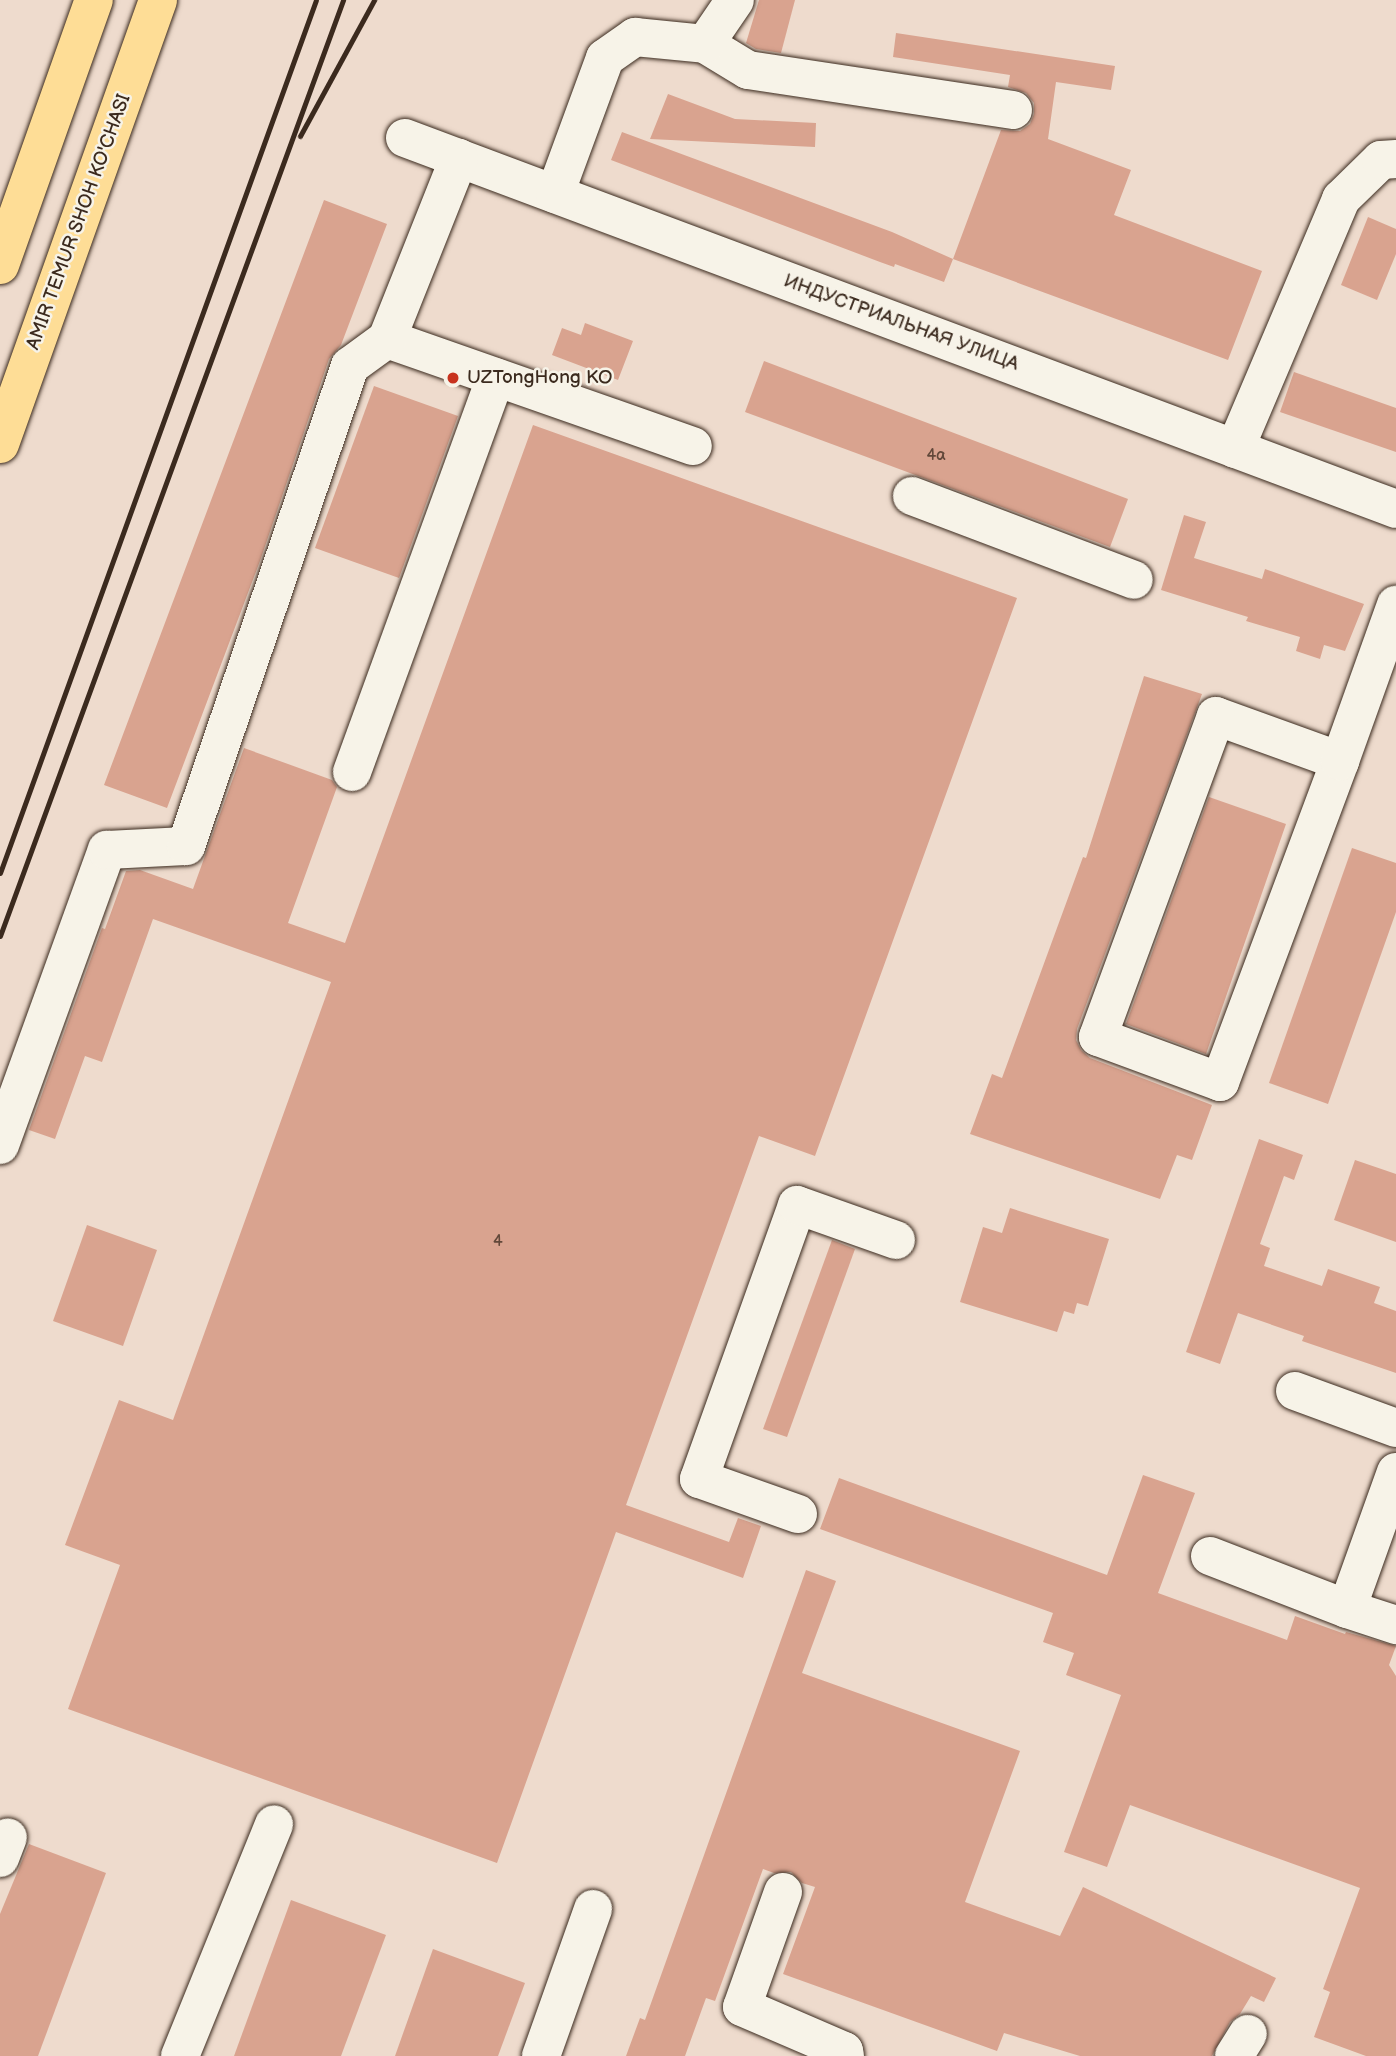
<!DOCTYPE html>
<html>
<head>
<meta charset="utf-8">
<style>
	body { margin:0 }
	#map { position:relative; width:1396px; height:2056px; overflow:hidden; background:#eedbcd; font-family:"Balsamiq Sans",sans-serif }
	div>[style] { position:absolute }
	.building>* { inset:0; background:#d9a38f }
	.roads { filter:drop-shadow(0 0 2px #3b2a1e) drop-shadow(0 0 2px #3b2a1e) }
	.minor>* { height:38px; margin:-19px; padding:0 19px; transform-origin:19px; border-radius:19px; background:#f7f3e8 }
	.major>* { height:38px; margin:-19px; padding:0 19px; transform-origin:19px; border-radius:19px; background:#fedd96 }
	.rail>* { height:5px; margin:-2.5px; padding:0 2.5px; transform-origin:2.5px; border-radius:2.5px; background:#3b2a1e }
	.dots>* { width:19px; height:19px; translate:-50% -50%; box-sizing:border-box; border:4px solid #f7f3e8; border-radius:50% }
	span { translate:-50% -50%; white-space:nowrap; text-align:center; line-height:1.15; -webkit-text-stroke:5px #f7f3e8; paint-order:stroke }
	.number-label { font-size:16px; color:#62483a }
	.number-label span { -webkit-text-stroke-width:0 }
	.street-label { font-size:19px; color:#3b2a1e }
	.poi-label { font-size:19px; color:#3b2a1e }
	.left { translate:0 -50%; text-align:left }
</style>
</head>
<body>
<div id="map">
	<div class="building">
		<div style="clip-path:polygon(759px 0,795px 0,781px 53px,756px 49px,746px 43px)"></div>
		<div style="clip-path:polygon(896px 33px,1115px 66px,1111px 90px,1056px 82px,1048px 139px,1131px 170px,1114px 215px,1262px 271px,1228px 360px,953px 259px,1001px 130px,1020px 131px,1030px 124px,1034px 114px,1034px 103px,1026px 93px,1008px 87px,1010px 75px,893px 57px)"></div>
		<div style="clip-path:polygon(668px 94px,735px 119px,816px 123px,815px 147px,650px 139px)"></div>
		<div style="clip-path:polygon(622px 132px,892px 232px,953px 259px,944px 282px,895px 264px,894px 267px,880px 262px,611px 160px)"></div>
		<div style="clip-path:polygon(324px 200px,387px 224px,341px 345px,329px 359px,260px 561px,167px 808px,104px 785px)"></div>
		<div style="clip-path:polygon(1368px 217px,1396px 229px,1396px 254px,1377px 300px,1341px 285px)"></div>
		<div style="clip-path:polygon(585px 323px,633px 341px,618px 380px,552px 355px,562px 328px,581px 335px)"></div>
		<div style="clip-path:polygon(764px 361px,1128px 499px,1110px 547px,745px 412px)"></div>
		<div style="clip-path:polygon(1294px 372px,1396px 408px,1396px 452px,1280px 412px)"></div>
		<div style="clip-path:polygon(374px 386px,458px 416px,399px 578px,315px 548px)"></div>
		<div style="clip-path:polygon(533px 425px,1017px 598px,815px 1156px,759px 1136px,626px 1505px,729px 1542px,738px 1518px,761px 1526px,743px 1578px,616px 1532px,497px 1863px,68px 1709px,120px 1565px,65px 1545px,119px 1400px,173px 1420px,331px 982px,153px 919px,102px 1062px,85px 1056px,55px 1139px,29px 1130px,102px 928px,105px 929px,126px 871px,140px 870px,193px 889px,244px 748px,332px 780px,337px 787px,288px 923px,345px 943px)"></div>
		<div style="clip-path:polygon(1184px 515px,1206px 522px,1194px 558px,1262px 579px,1265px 569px,1364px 604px,1345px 651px,1324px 645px,1320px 659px,1296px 651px,1300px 637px,1246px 621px,1248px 617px,1161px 590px)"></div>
		<div style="clip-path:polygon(1144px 676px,1202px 694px,1077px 1029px,1076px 1040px,1081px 1050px,1090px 1058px,1212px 1105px,1192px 1160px,1177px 1155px,1160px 1199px,970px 1134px,992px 1074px,1002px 1078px,1083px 857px,1086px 858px)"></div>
		<div style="clip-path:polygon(1209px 797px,1286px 824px,1206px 1054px,1126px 1024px)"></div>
		<div style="clip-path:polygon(1352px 848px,1396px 863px,1396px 912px,1328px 1104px,1269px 1083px)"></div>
		<div style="clip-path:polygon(1259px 1139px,1303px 1155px,1294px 1180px,1284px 1176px,1260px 1244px,1270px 1248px,1264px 1266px,1322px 1286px,1328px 1269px,1380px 1287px,1374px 1303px,1396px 1311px,1396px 1373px,1302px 1341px,1304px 1336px,1238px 1313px,1220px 1364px,1186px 1352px)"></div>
		<div style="clip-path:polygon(1355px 1160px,1396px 1174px,1396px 1242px,1334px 1220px)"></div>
		<div style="clip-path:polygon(1010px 1208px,1109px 1239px,1088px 1306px,1077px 1303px,1074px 1314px,1064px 1311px,1057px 1332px,960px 1302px,983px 1227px,1002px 1233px)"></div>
		<div style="clip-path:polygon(87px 1225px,157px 1250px,123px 1346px,53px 1321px)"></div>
		<div style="clip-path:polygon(832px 1240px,855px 1249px,787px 1437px,763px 1429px)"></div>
		<div style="clip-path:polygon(1143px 1475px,1195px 1493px,1158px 1593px,1287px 1640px,1295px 1616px,1345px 1634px,1346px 1632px,1396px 1646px,1389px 1665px,1396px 1676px,1396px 2056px,1366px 2056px,1314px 2037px,1330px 1992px,1323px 1989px,1360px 1888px,1130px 1805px,1107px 1867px,1064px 1852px,1121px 1695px,1066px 1675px,1074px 1653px,1043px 1642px,1053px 1613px,820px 1529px,839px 1478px,1107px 1575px)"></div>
		<div style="clip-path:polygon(806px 1570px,836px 1581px,802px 1673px,1020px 1751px,965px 1902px,1060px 1936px,1083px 1887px,1276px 1978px,1264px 2002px,1251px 1996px,1240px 2014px,1230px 2022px,1212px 2056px,1080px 2056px,1004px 2033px,997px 2051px,783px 1974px,815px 1887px,802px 1883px,791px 1872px,774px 1873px,763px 1869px,715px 2001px,706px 1998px,685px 2056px,626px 2056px,640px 2018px,645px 2020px)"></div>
		<div style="clip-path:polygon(29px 1844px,106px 1873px,38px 2056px,0 2056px,0 1914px)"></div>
		<div style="clip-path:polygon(291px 1900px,386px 1935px,341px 2056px,234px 2056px)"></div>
		<div style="clip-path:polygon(433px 1949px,525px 1983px,498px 2056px,395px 2056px)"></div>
	</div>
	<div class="roads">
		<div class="minor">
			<div style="left:705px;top:44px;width:50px;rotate:31.2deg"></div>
			<div style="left:748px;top:70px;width:268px;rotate:8.6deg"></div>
			<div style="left:405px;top:138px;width:1058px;rotate:20.52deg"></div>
			<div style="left:555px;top:194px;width:145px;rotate:-69.8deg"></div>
			<div style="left:605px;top:58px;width:37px;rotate:-35deg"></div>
			<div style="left:635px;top:37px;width:70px;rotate:5.7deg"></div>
			<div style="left:705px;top:44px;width:53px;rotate:-55.7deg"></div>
			<div style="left:387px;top:339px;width:324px;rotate:19.3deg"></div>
			<div style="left:1235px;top:449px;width:272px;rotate:-67deg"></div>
			<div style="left:1341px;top:199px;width:56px;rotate:-44.3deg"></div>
			<div style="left:1381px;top:160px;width:15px;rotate:-4deg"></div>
			<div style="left:912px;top:496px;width:237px;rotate:20.7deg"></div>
			<div style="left:1340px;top:761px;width:132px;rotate:-160.1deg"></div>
			<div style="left:1216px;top:716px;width:342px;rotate:110.2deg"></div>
			<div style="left:1098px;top:1037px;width:130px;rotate:20.2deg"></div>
			<div style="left:1220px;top:1082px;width:343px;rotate:-69.5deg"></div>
			<div style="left:1340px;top:761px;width:166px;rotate:-70.3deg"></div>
			<div style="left:352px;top:772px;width:420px;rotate:-70deg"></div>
			<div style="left:0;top:1145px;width:314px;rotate:-70.1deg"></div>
			<div style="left:107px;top:850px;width:79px;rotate:-2.9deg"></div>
			<div style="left:186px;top:846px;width:507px;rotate:-71.14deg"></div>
			<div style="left:350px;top:366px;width:46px;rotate:-36.1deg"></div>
			<div style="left:387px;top:339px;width:195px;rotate:-68.3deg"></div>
			<div style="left:1295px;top:1391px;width:108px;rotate:20.1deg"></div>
			<div style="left:1396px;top:1472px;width:145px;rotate:109.7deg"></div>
			<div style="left:1347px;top:1609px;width:52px;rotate:18.1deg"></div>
			<div style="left:798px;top:1514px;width:105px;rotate:-160.5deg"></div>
			<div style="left:699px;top:1479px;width:291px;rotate:-70.3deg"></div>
			<div style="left:797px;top:1205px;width:105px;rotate:19.5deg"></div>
			<div style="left:1210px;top:1556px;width:147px;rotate:21.1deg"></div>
			<div style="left:0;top:1858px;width:22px;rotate:-69deg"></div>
			<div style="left:783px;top:1892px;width:122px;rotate:109.6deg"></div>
			<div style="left:742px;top:2007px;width:111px;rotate:23.3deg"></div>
			<div style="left:844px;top:2051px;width:5px;rotate:79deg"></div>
			<div style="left:180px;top:2056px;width:250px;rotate:-67.9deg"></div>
			<div style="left:541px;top:2056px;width:156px;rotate:-70.5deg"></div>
			<div style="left:1234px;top:2056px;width:26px;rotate:-58deg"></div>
		</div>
		<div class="major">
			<div style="left:0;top:265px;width:281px;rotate:-70.5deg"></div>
			<div style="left:0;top:444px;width:471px;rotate:-70.4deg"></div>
		</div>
	</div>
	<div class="rail">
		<div style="left:300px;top:136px;width:155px;rotate:-61.4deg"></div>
		<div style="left:0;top:873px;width:928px;rotate:-70.1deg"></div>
		<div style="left:0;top:936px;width:997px;rotate:-69.87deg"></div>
	</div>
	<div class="dots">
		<div style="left:453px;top:378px;background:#c8321e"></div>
	</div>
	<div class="number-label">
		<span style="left:936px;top:456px">4а</span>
		<span style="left:498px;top:1242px">4</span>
	</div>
	<div class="street-label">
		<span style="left:79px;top:222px;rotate:-70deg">AMIR TEMUR SHOH KO'CHASI</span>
		<span style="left:901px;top:323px;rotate:20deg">ИНДУСТРИАЛЬНАЯ УЛИЦА</span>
	</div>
	<div class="poi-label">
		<span class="left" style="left:467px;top:378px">UZTongHong KO</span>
	</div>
</div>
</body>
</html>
